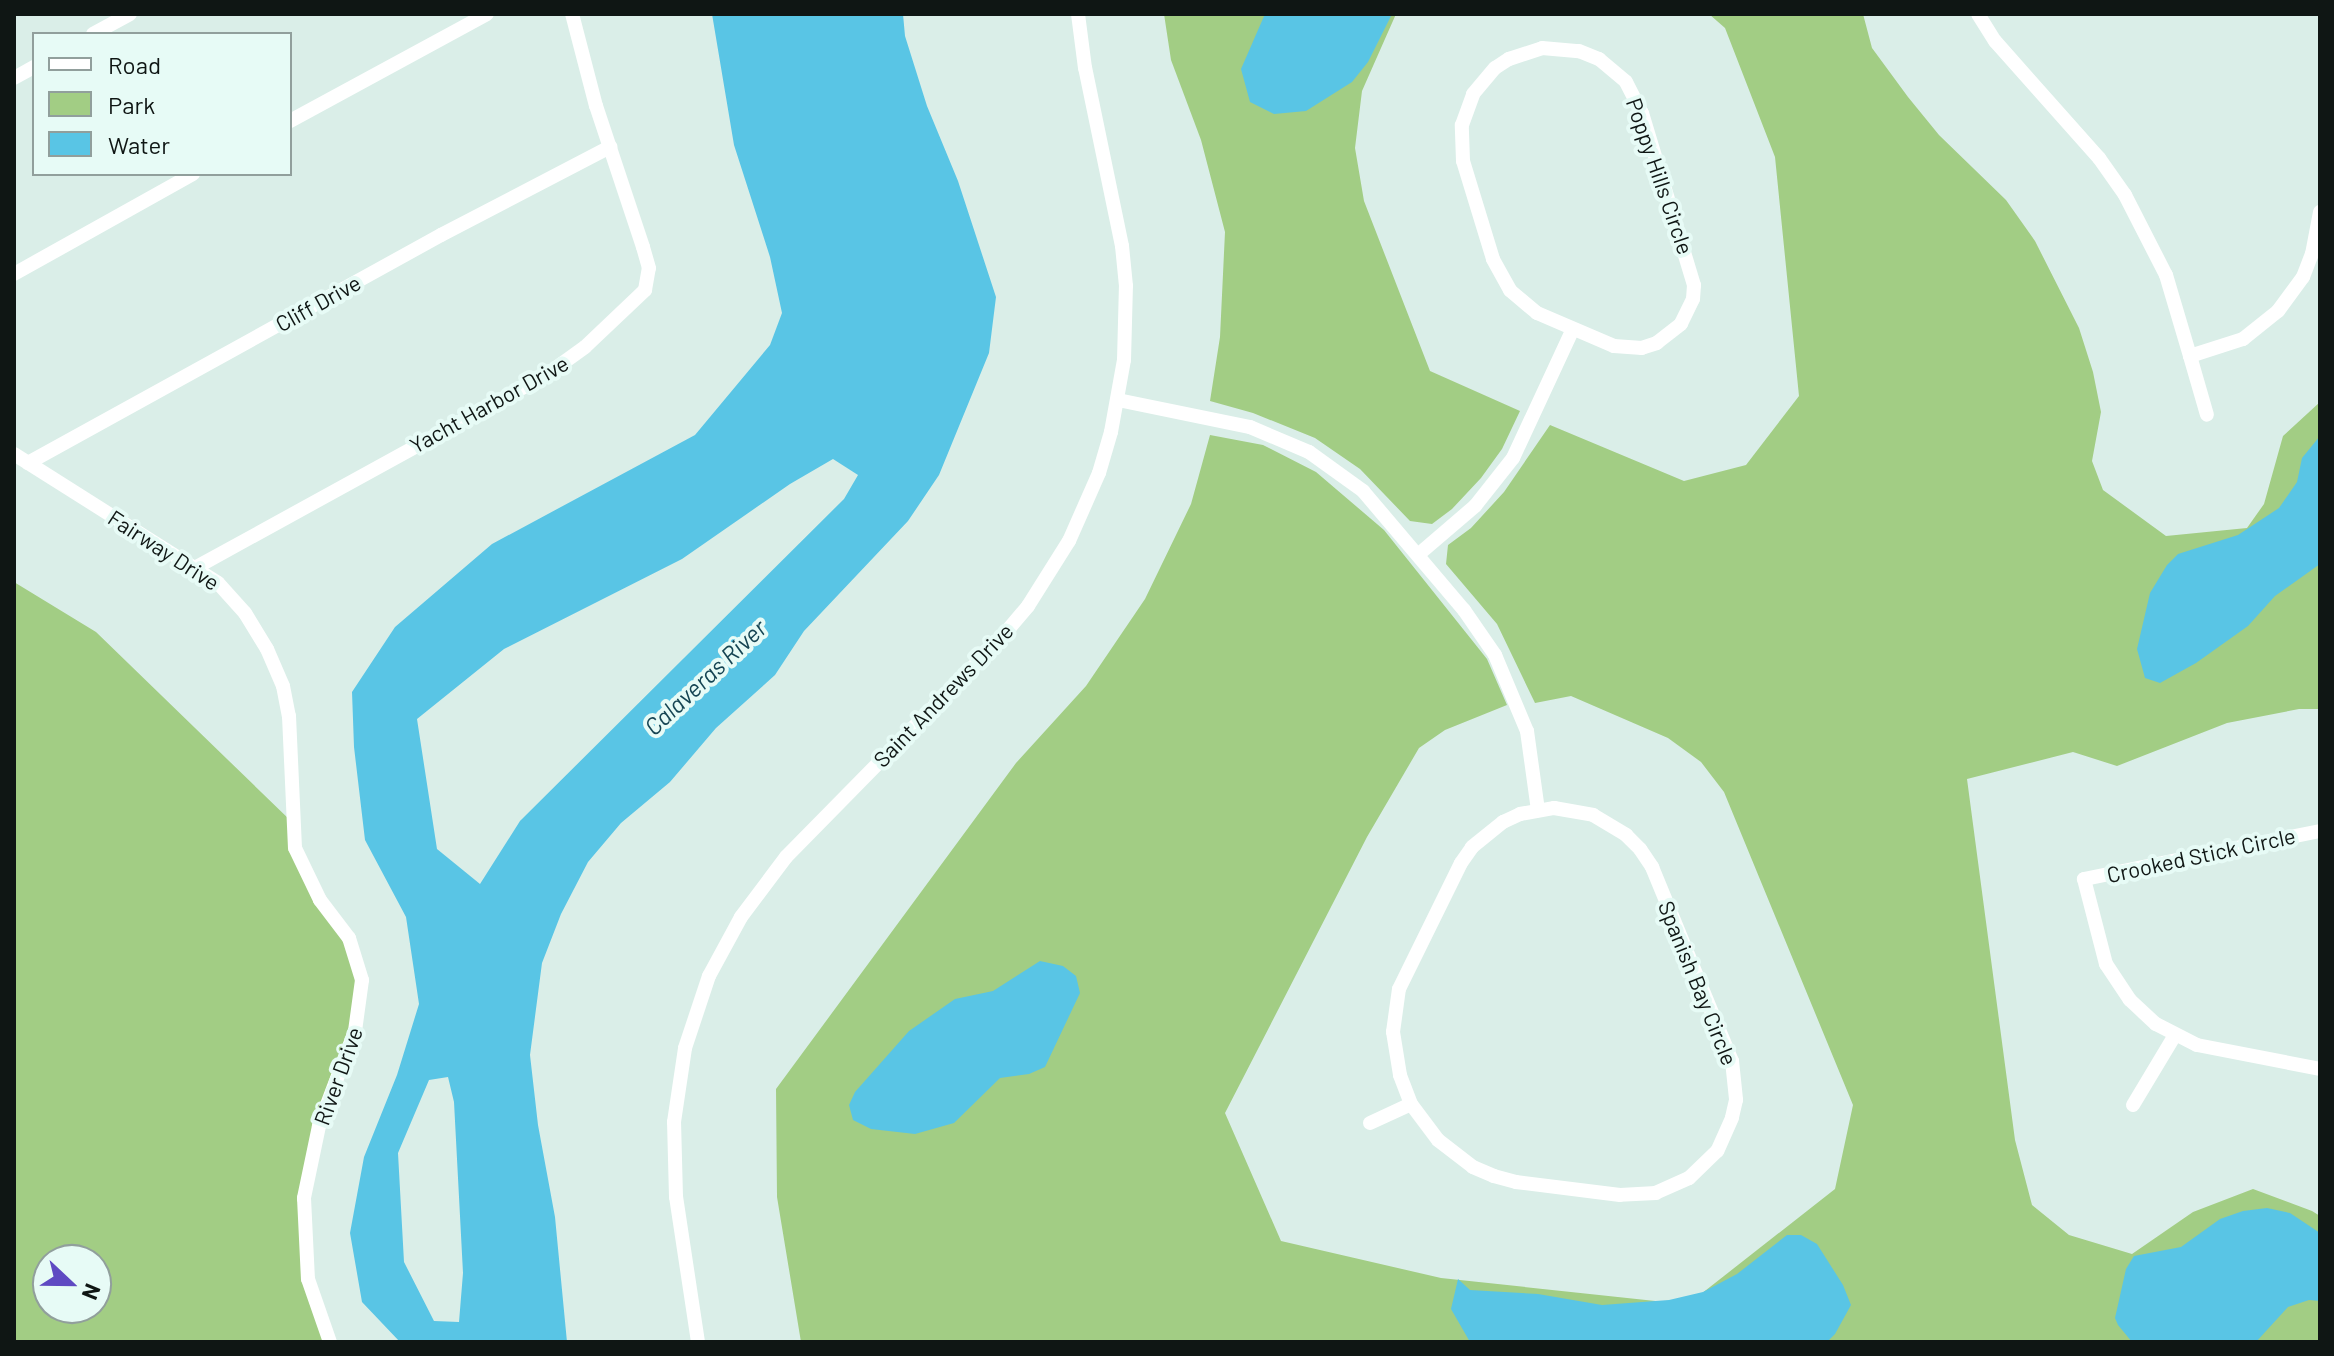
<!DOCTYPE html>
<html>
<head>
<meta charset="utf-8">
<style>
	body { margin:0 }
	#map { position:relative; width:2334px; height:1356px; overflow:hidden; background:#daeee8; font-family:Barlow,sans-serif }
	div>[style] { position:absolute }
	.green>* { inset:0; background:#a2cd84 }
	.water>* { inset:0; background:#59c5e5 }
	.minor>* { height:14px; margin:-7px; padding:0 7px; transform-origin:7px; border-radius:7px; background:#fff }
	span { translate:-50% -50%; white-space:nowrap; text-align:center; line-height:1.15; -webkit-text-stroke:8px #e7fbf6; paint-order:stroke }
	.street-label { font-size:22px; color:#0f1614 }
	.water-label { font-size:24px; color:#164553; font-style:italic }
	.frame { position:absolute; inset:0; border:16px solid #0f1614; pointer-events:none }
	.legend { position:absolute; left:32px; top:32px; width:260px; height:144px; box-sizing:border-box; background:#e7fbf6; border:2px solid #919f9c; margin:0; padding:10px 14px; list-style:none; font-size:24px; color:#0f1614 }
	.legend li { display:flex; align-items:center; gap:16px; height:40px }
	.legend b { width:40px; border:2px solid #919f9c }
	.north { position:absolute; left:32px; top:1244px; width:80px; height:80px; box-sizing:border-box; background:#e7fbf6; border:2px solid #919f9c; border-radius:50%; rotate:112deg; font-size:22px; font-weight:700; line-height:32px; text-align:center; color:#0f1614 }
	.north::after { content:''; display:block; margin:auto; width:28px; height:36px; background:#5f4ac2; clip-path:polygon(50% 0,100% 100%,50% 72%,0 100%) }
</style>
</head>
<body>
<div id="map">
	<div class="green">
		<div style="clip-path:polygon(1164px 14px,1396px 14px,1362px 91px,1355px 148px,1364px 201px,1430px 371px,1520px 411px,1502px 449px,1481px 478px,1452px 509px,1432px 524px,1410px 521px,1360px 469px,1315px 438px,1253px 413px,1210px 401px,1220px 337px,1225px 232px,1201px 140px,1171px 60px)"></div>
		<div style="clip-path:polygon(1709px 14px,1863px 14px,1872px 48px,1908px 97px,1939px 135px,2006px 200px,2035px 241px,2079px 328px,2093px 372px,2101px 412px,2092px 461px,2103px 490px,2166px 536px,2247px 528px,2264px 504px,2283px 436px,2320px 402px,2320px 709px,2299px 709px,2227px 723px,2117px 766px,2073px 752px,1967px 779px,2015px 1140px,2032px 1205px,2069px 1235px,2132px 1254px,2193px 1212px,2253px 1189px,2312px 1211px,2320px 1216px,2320px 1342px,801px 1342px,777px 1197px,776px 1089px,1016px 763px,1086px 686px,1145px 599px,1191px 504px,1210px 435px,1263px 445px,1316px 472px,1384px 530px,1487px 659px,1507px 705px,1445px 730px,1419px 748px,1367px 837px,1225px 1113px,1281px 1241px,1441px 1278px,1674px 1303px,1701px 1294px,1835px 1189px,1853px 1105px,1724px 792px,1701px 762px,1668px 738px,1571px 696px,1535px 703px,1497px 624px,1446px 564px,1448px 545px,1471px 528px,1504px 492px,1550px 425px,1684px 481px,1746px 465px,1799px 396px,1775px 157px,1725px 28px)"></div>
		<div style="clip-path:polygon(evenodd,14px 582px,96px 632px,292px 822px,300px 864px,349px 938px,362px 980px,355px 1031px,310px 1160px,308px 1279px,333px 1342px,14px 1342px,14px 582px,48px 1260px,96px 1260px,96px 1308px,48px 1308px,48px 1260px)"></div>
	</div>
	<div class="water">
		<div style="clip-path:polygon(evenodd,712px 14px,903px 14px,905px 36px,927px 106px,958px 181px,996px 297px,989px 353px,939px 475px,908px 521px,804px 631px,775px 675px,716px 728px,670px 782px,621px 823px,588px 862px,561px 914px,542px 963px,530px 1055px,538px 1125px,555px 1217px,567px 1342px,400px 1342px,362px 1302px,350px 1233px,364px 1157px,397px 1075px,419px 1004px,406px 917px,365px 840px,354px 747px,352px 692px,395px 627px,492px 544px,695px 435px,770px 345px,782px 313px,770px 257px,734px 145px,712px 14px,833px 459px,858px 475px,844px 499px,520px 821px,480px 884px,437px 849px,417px 719px,504px 649px,682px 559px,790px 484px,833px 459px,712px 14px,448px 1077px,454px 1102px,463px 1273px,459px 1322px,434px 1321px,404px 1262px,398px 1153px,429px 1080px,448px 1077px)"></div>
		<div style="clip-path:polygon(1265px 14px,1392px 14px,1368px 62px,1352px 82px,1306px 111px,1274px 114px,1250px 102px,1241px 69px)"></div>
		<div style="clip-path:polygon(2320px 436px,2320px 564px,2275px 596px,2248px 626px,2196px 663px,2160px 683px,2145px 678px,2137px 649px,2150px 593px,2167px 565px,2178px 554px,2238px 535px,2279px 508px,2297px 482px,2302px 458px)"></div>
		<div style="clip-path:polygon(1040px 961px,1063px 966px,1076px 976px,1080px 993px,1045px 1067px,1029px 1074px,1000px 1078px,954px 1123px,915px 1134px,871px 1129px,853px 1120px,849px 1105px,855px 1092px,909px 1031px,955px 999px,993px 991px)"></div>
		<div style="clip-path:polygon(2267px 1208px,2290px 1213px,2320px 1233px,2320px 1301px,2309px 1300px,2288px 1307px,2256px 1342px,2132px 1342px,2118px 1325px,2115px 1318px,2126px 1269px,2134px 1256px,2181px 1247px,2220px 1219px,2243px 1211px)"></div>
		<div style="clip-path:polygon(1787px 1235px,1801px 1235px,1817px 1244px,1843px 1285px,1851px 1305px,1835px 1334px,1827px 1342px,1470px 1342px,1451px 1309px,1458px 1279px,1470px 1290px,1538px 1294px,1602px 1305px,1669px 1300px,1703px 1292px,1737px 1274px)"></div>
	</div>
	<div class="minor">
		<div style="left:1978px;top:14px;width:32px;rotate:58deg"></div>
		<div style="left:1995px;top:41px;width:157px;rotate:48.4deg"></div>
		<div style="left:2099px;top:158px;width:45px;rotate:54.9deg"></div>
		<div style="left:2125px;top:195px;width:90px;rotate:62.9deg"></div>
		<div style="left:2166px;top:275px;width:84px;rotate:73.5deg"></div>
		<div style="left:2190px;top:356px;width:56px;rotate:-17.8deg"></div>
		<div style="left:2243px;top:339px;width:45px;rotate:-38.7deg"></div>
		<div style="left:2278px;top:311px;width:42px;rotate:-53.7deg"></div>
		<div style="left:2303px;top:277px;width:25px;rotate:-69deg"></div>
		<div style="left:2312px;top:254px;width:43px;rotate:-79.2deg"></div>
		<div style="left:93px;top:34px;width:42px;rotate:-28.4deg"></div>
		<div style="left:1542px;top:48px;width:37px;rotate:5deg"></div>
		<div style="left:1579px;top:51px;width:22px;rotate:22deg"></div>
		<div style="left:1599px;top:59px;width:35px;rotate:40deg"></div>
		<div style="left:1626px;top:82px;width:35px;rotate:63deg"></div>
		<div style="left:1642px;top:113px;width:180px;rotate:73.2deg"></div>
		<div style="left:1694px;top:285px;width:14px;rotate:94deg"></div>
		<div style="left:1693px;top:299px;width:28px;rotate:116deg"></div>
		<div style="left:1681px;top:324px;width:31px;rotate:142deg"></div>
		<div style="left:1657px;top:343px;width:16px;rotate:162deg"></div>
		<div style="left:1642px;top:348px;width:28px;rotate:-176deg"></div>
		<div style="left:1614px;top:346px;width:84px;rotate:-156.8deg"></div>
		<div style="left:1537px;top:313px;width:35px;rotate:-140deg"></div>
		<div style="left:1510px;top:290px;width:35px;rotate:-119deg"></div>
		<div style="left:1493px;top:259px;width:102px;rotate:-107deg"></div>
		<div style="left:1463px;top:161px;width:36px;rotate:-92deg"></div>
		<div style="left:1462px;top:125px;width:33px;rotate:-70deg"></div>
		<div style="left:1473px;top:94px;width:34px;rotate:-50deg"></div>
		<div style="left:1495px;top:68px;width:17px;rotate:-33deg"></div>
		<div style="left:1509px;top:59px;width:35px;rotate:-18deg"></div>
		<div style="left:14px;top:78px;width:23px;rotate:-29deg"></div>
		<div style="left:290px;top:121px;width:224px;rotate:-28.5deg"></div>
		<div style="left:14px;top:274px;width:205px;rotate:-29.2deg"></div>
		<div style="left:2190px;top:356px;width:61px;rotate:73.9deg"></div>
		<div style="left:1118px;top:400px;width:135px;rotate:11.6deg"></div>
		<div style="left:1250px;top:427px;width:64px;rotate:23deg"></div>
		<div style="left:1309px;top:452px;width:67px;rotate:35.8deg"></div>
		<div style="left:1363px;top:491px;width:156px;rotate:49.7deg"></div>
		<div style="left:1464px;top:610px;width:55px;rotate:55.4deg"></div>
		<div style="left:1495px;top:655px;width:82px;rotate:67.2deg"></div>
		<div style="left:1527px;top:731px;width:80px;rotate:82.1deg"></div>
		<div style="left:14px;top:454px;width:241px;rotate:32.3deg"></div>
		<div style="left:218px;top:583px;width:40px;rotate:48deg"></div>
		<div style="left:245px;top:613px;width:42px;rotate:58.6deg"></div>
		<div style="left:267px;top:649px;width:40px;rotate:66.6deg"></div>
		<div style="left:283px;top:686px;width:31px;rotate:79deg"></div>
		<div style="left:289px;top:716px;width:132px;rotate:87.4deg"></div>
		<div style="left:295px;top:848px;width:58px;rotate:64.3deg"></div>
		<div style="left:320px;top:900px;width:48px;rotate:52.7deg"></div>
		<div style="left:349px;top:938px;width:44px;rotate:72.8deg"></div>
		<div style="left:362px;top:980px;width:51px;rotate:97.8deg"></div>
		<div style="left:355px;top:1031px;width:102px;rotate:110.8deg"></div>
		<div style="left:319px;top:1126px;width:74px;rotate:101.8deg"></div>
		<div style="left:304px;top:1198px;width:81px;rotate:87.2deg"></div>
		<div style="left:308px;top:1279px;width:67px;rotate:70.8deg"></div>
		<div style="left:28px;top:463px;width:472px;rotate:-28.9deg"></div>
		<div style="left:441px;top:235px;width:191px;rotate:-27.5deg"></div>
		<div style="left:1419px;top:554px;width:74px;rotate:-40.6deg"></div>
		<div style="left:1475px;top:506px;width:61px;rotate:-51.6deg"></div>
		<div style="left:1513px;top:458px;width:142px;rotate:-65.1deg"></div>
		<div style="left:193px;top:569px;width:406px;rotate:-28.8deg"></div>
		<div style="left:549px;top:373px;width:44px;rotate:-35.8deg"></div>
		<div style="left:585px;top:347px;width:83px;rotate:-43.5deg"></div>
		<div style="left:645px;top:290px;width:22px;rotate:-80deg"></div>
		<div style="left:649px;top:268px;width:22px;rotate:-106deg"></div>
		<div style="left:643px;top:247px;width:149px;rotate:-108.4deg"></div>
		<div style="left:596px;top:106px;width:95px;rotate:-104.6deg"></div>
		<div style="left:1554px;top:808px;width:40px;rotate:10deg"></div>
		<div style="left:1593px;top:815px;width:39px;rotate:31deg"></div>
		<div style="left:1626px;top:835px;width:20px;rotate:45deg"></div>
		<div style="left:1640px;top:849px;width:22px;rotate:56deg"></div>
		<div style="left:1652px;top:867px;width:210px;rotate:67.6deg"></div>
		<div style="left:1732px;top:1061px;width:39px;rotate:84deg"></div>
		<div style="left:1736px;top:1100px;width:18px;rotate:103deg"></div>
		<div style="left:1732px;top:1118px;width:36px;rotate:114deg"></div>
		<div style="left:1717px;top:1151px;width:39px;rotate:136deg"></div>
		<div style="left:1689px;top:1178px;width:36px;rotate:156deg"></div>
		<div style="left:1656px;top:1193px;width:36px;rotate:177deg"></div>
		<div style="left:1620px;top:1195px;width:105px;rotate:-172.9deg"></div>
		<div style="left:1516px;top:1182px;width:23px;rotate:-165deg"></div>
		<div style="left:1494px;top:1176px;width:23px;rotate:-157deg"></div>
		<div style="left:1473px;top:1167px;width:44px;rotate:-142.4deg"></div>
		<div style="left:1438px;top:1140px;width:45px;rotate:-126.9deg"></div>
		<div style="left:1411px;top:1104px;width:31px;rotate:-111deg"></div>
		<div style="left:1400px;top:1075px;width:44px;rotate:-99.2deg"></div>
		<div style="left:1393px;top:1032px;width:43px;rotate:-82.1deg"></div>
		<div style="left:1399px;top:989px;width:140px;rotate:-63.8deg"></div>
		<div style="left:1461px;top:863px;width:19px;rotate:-55deg"></div>
		<div style="left:1472px;top:847px;width:40px;rotate:-39deg"></div>
		<div style="left:1503px;top:822px;width:19px;rotate:-25deg"></div>
		<div style="left:1520px;top:814px;width:35px;rotate:-10deg"></div>
		<div style="left:2320px;top:831px;width:241px;rotate:168.5deg"></div>
		<div style="left:2084px;top:879px;width:88px;rotate:75.5deg"></div>
		<div style="left:2106px;top:964px;width:43px;rotate:56.3deg"></div>
		<div style="left:2130px;top:1000px;width:35px;rotate:43deg"></div>
		<div style="left:2156px;top:1024px;width:46px;rotate:27.1deg"></div>
		<div style="left:2197px;top:1045px;width:125px;rotate:11deg"></div>
		<div style="left:2133px;top:1105px;width:82px;rotate:-59deg"></div>
		<div style="left:1370px;top:1123px;width:45px;rotate:-24.9deg"></div>
		<div style="left:698px;top:1342px;width:147px;rotate:-98.6deg"></div>
		<div style="left:676px;top:1197px;width:75px;rotate:-91.5deg"></div>
		<div style="left:674px;top:1122px;width:75px;rotate:-81.5deg"></div>
		<div style="left:685px;top:1048px;width:76px;rotate:-71.6deg"></div>
		<div style="left:709px;top:976px;width:67px;rotate:-61.5deg"></div>
		<div style="left:741px;top:917px;width:75px;rotate:-53.1deg"></div>
		<div style="left:786px;top:857px;width:307px;rotate:-45.5deg"></div>
		<div style="left:1001px;top:638px;width:42px;rotate:-49.8deg"></div>
		<div style="left:1028px;top:606px;width:77px;rotate:-57.8deg"></div>
		<div style="left:1069px;top:541px;width:74px;rotate:-66.2deg"></div>
		<div style="left:1099px;top:473px;width:43px;rotate:-73.7deg"></div>
		<div style="left:1111px;top:432px;width:73px;rotate:-79.8deg"></div>
		<div style="left:1124px;top:360px;width:74px;rotate:-88.5deg"></div>
		<div style="left:1126px;top:286px;width:40px;rotate:-95.7deg"></div>
		<div style="left:1122px;top:246px;width:182px;rotate:-101.7deg"></div>
		<div style="left:1085px;top:68px;width:54px;rotate:-97.4deg"></div>
	</div>
	<div class="street-label">
		<span style="left:1660px;top:176px;rotate:71deg">Poppy Hills Circle</span>
		<span style="left:318px;top:303px;rotate:-29deg">Cliff Drive</span>
		<span style="left:489px;top:404px;rotate:-29deg">Yacht Harbor Drive</span>
		<span style="left:164px;top:550px;rotate:33deg">Fairway Drive</span>
		<span style="left:943px;top:695px;rotate:-46deg">Saint Andrews Drive</span>
		<span style="left:2201px;top:855px;rotate:-12deg">Crooked Stick Circle</span>
		<span style="left:1698px;top:983px;rotate:68deg">Spanish Bay Circle</span>
		<span style="left:338px;top:1076px;rotate:-70deg">River Drive</span>
	</div>
	<div class="water-label">
		<span style="left:705px;top:677px;rotate:-43deg">Calaveras River</span>
	</div>
	<div class="frame"></div>
	<ul class="legend">
	<li><b style="height:10px;background:#fff"></b>Road</li>
	<li><b style="height:22px;background:#a2cd84"></b>Park</li>
	<li><b style="height:22px;background:#59c5e5"></b>Water</li>
	</ul>
	<div class="north">N</div>
</div>
</body>
</html>
